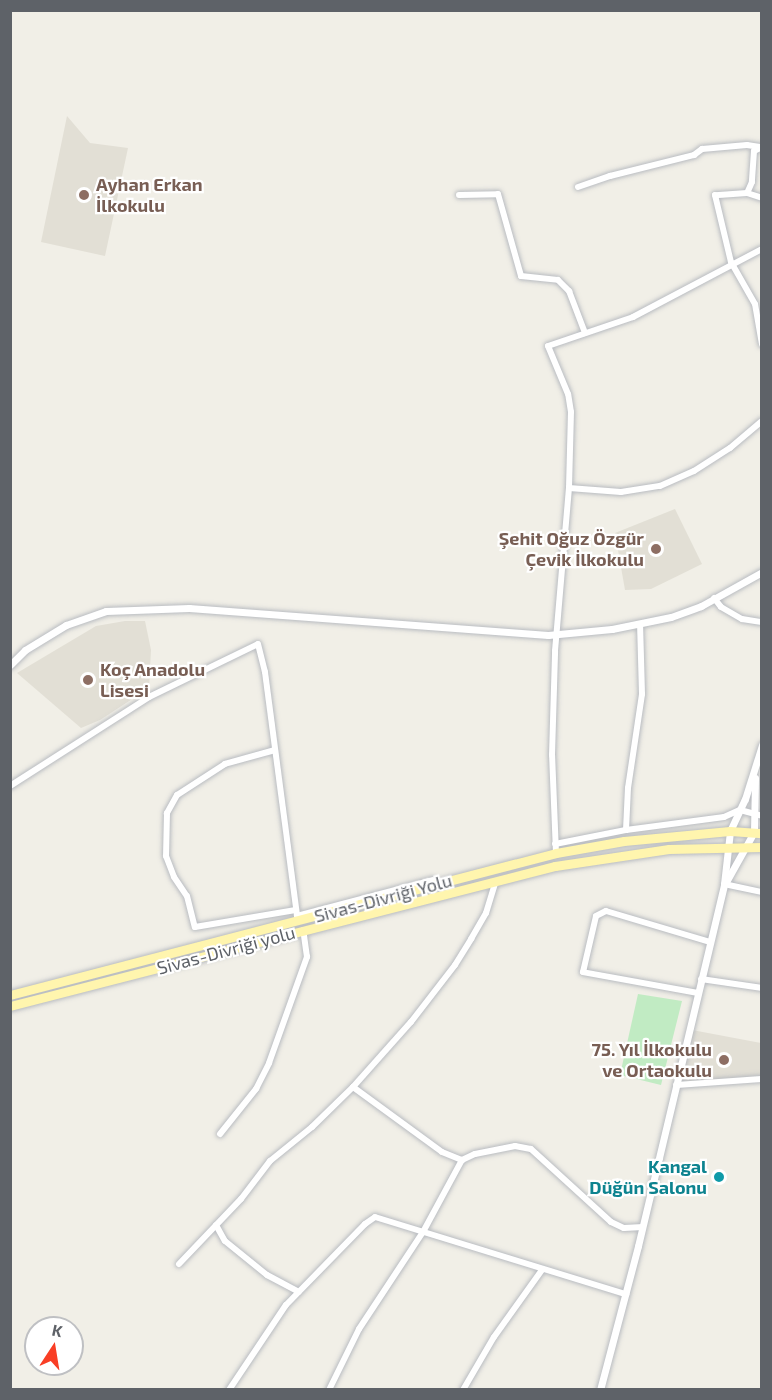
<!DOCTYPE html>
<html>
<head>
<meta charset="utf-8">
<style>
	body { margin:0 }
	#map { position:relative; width:772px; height:1400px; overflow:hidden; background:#f1efe7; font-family:"Exo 2",sans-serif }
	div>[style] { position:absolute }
	.education>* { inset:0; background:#e2dfd5 }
	.green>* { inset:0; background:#c1ebc3 }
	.roads { filter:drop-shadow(0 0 2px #b9bcc1) drop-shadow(0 0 2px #b9bcc1) }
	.minor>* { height:6px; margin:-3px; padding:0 3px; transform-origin:3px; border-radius:3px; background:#fff }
	.tertiary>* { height:7px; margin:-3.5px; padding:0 3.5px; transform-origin:3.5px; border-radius:3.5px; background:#fff }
	.primary>* { height:9px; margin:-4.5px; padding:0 4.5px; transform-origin:4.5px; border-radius:4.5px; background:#fff5ae }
	.dots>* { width:16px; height:16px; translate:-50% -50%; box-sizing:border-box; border:3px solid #fff; border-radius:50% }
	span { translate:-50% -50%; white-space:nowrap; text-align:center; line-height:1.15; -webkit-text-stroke:4.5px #fff; paint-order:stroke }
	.education-label { font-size:18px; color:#785e54; font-weight:700 }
	.left { translate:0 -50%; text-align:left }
	.right { translate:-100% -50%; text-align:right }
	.street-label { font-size:18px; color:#5e6268 }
	.culture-label { font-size:18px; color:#0d838f; font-weight:700 }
	.frame { position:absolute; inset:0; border:12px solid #5e6268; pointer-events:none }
	.north { position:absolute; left:24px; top:1316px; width:60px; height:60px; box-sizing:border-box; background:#fff; border:2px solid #bfc0c3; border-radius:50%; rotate:12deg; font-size:16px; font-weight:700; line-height:24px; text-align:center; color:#5e6268 }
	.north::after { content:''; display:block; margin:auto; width:21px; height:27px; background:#f93e25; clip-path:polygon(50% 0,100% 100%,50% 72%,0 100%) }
</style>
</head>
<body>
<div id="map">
	<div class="education">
		<div style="clip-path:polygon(67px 116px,90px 143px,128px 148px,105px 256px,41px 242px)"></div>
		<div style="clip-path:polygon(675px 509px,702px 564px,651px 589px,625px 590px,615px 533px)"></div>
		<div style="clip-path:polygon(125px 621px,145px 621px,151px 650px,149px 688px,100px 720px,81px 728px,17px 673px,96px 626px)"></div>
		<div style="clip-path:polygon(692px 1030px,761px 1043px,761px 1077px,682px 1082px)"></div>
	</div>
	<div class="green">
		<div style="clip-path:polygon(638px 994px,682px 1001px,661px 1085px,620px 1075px)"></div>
	</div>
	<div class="roads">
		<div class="minor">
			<div style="left:762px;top:147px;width:9px;rotate:153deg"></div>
			<div style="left:754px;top:151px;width:31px;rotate:94deg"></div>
			<div style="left:752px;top:182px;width:12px;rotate:114deg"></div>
			<div style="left:747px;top:193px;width:32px;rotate:176deg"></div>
			<div style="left:715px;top:195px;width:69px;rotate:76.6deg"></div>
			<div style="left:731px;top:262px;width:48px;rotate:60.3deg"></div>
			<div style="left:755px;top:304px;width:41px;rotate:80.1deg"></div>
			<div style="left:578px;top:187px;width:34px;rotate:-19deg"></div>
			<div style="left:610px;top:176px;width:87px;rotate:-14deg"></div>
			<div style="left:694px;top:155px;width:10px;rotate:-37deg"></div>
			<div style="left:702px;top:149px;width:45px;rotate:-5.1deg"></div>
			<div style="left:747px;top:145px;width:13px;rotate:9deg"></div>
			<div style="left:747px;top:193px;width:16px;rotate:18deg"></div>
			<div style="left:459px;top:195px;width:39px;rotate:-1deg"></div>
			<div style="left:498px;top:194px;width:85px;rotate:74.3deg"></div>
			<div style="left:521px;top:276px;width:37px;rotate:6deg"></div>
			<div style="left:558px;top:280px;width:16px;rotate:45deg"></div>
			<div style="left:569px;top:291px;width:45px;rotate:69.1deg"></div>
			<div style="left:569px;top:488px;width:52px;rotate:4.4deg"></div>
			<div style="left:621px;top:492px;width:39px;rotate:-9deg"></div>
			<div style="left:660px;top:486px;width:37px;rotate:-24deg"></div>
			<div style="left:694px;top:471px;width:43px;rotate:-32.6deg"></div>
			<div style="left:730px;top:448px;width:42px;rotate:-40.2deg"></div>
			<div style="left:714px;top:598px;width:11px;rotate:52deg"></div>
			<div style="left:721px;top:607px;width:24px;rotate:30deg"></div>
			<div style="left:742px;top:619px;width:20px;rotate:9deg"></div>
			<div style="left:275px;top:750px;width:52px;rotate:164.4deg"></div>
			<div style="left:225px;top:764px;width:57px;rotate:147.1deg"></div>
			<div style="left:177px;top:795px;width:21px;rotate:119deg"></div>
			<div style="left:167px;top:813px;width:43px;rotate:91.3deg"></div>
			<div style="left:166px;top:856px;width:22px;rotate:69deg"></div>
			<div style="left:174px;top:877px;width:23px;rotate:56deg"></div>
			<div style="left:187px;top:896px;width:32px;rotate:76deg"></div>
			<div style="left:195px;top:927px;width:102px;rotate:-9.6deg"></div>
			<div style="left:10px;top:786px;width:165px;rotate:-32.6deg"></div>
			<div style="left:149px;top:697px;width:121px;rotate:-25.9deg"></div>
			<div style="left:258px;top:644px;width:29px;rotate:76deg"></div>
			<div style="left:265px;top:672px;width:246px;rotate:82.5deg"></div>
			<div style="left:297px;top:916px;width:141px;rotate:-14.8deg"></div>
			<div style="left:626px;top:830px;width:42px;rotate:-87.3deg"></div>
			<div style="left:628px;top:788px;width:95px;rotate:-81.5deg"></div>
			<div style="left:642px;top:694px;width:70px;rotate:-91.6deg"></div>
			<div style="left:555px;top:844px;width:72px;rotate:-11.2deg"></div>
			<div style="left:626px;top:830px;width:99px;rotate:-7.6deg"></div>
			<div style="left:724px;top:817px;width:17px;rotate:-24deg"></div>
			<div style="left:740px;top:810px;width:23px;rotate:15deg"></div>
			<div style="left:556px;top:853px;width:98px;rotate:-92.3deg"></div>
			<div style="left:552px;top:755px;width:104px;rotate:-88.3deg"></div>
			<div style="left:555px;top:651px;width:164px;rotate:-85.1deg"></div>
			<div style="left:569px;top:488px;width:76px;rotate:-88.5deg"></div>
			<div style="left:571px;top:412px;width:18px;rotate:-99deg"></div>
			<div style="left:568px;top:394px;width:52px;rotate:-112.6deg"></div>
			<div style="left:548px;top:346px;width:90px;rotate:-18.8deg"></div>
			<div style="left:633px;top:317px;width:146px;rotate:-27.8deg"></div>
			<div style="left:724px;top:884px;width:39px;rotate:12deg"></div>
			<div style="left:701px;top:979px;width:62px;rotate:8.4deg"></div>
			<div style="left:698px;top:993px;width:117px;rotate:-169.7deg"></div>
			<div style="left:583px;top:972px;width:57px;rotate:-76.9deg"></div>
			<div style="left:596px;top:916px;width:11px;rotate:-27deg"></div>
			<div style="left:606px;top:911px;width:109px;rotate:16.6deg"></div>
			<div style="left:676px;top:1085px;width:86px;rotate:-4deg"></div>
			<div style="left:353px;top:1087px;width:110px;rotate:36.1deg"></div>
			<div style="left:442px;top:1152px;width:22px;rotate:22deg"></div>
			<div style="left:220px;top:1134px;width:58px;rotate:-51.3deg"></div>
			<div style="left:256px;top:1089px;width:29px;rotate:-63deg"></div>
			<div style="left:269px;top:1063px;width:113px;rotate:-70.3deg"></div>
			<div style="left:307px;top:957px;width:27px;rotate:-98deg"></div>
			<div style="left:216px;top:1225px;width:18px;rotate:61deg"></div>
			<div style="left:225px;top:1241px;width:54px;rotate:39deg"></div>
			<div style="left:267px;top:1275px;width:36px;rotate:28deg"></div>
			<div style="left:179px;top:1264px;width:90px;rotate:-46.4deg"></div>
			<div style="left:241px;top:1199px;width:48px;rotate:-52.7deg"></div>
			<div style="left:270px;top:1161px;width:54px;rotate:-39deg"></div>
			<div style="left:312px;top:1127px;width:57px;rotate:-44.3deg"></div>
			<div style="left:353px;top:1087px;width:87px;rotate:-48.3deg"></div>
			<div style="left:411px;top:1022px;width:72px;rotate:-52.3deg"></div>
			<div style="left:455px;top:965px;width:31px;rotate:-58deg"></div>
			<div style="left:471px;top:939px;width:30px;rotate:-60deg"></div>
			<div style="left:486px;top:913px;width:31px;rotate:-73deg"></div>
			<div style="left:229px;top:1390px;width:102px;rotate:-56.2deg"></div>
			<div style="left:286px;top:1305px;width:113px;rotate:-45.7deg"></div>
			<div style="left:365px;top:1224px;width:12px;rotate:-35deg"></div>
			<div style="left:375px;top:1217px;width:263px;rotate:17.1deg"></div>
			<div style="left:329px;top:1390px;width:68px;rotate:-63.8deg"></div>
			<div style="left:359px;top:1329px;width:116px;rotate:-56.6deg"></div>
			<div style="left:423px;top:1232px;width:82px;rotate:-61.6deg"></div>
			<div style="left:462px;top:1160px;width:14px;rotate:-25deg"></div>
			<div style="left:475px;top:1154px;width:41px;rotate:-11.3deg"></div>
			<div style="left:515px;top:1146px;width:16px;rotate:11deg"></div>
			<div style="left:531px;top:1149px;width:108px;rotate:42.4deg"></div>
			<div style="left:611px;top:1222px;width:14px;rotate:25deg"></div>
			<div style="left:624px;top:1228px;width:19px;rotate:-3deg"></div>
			<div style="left:463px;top:1390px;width:61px;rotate:-59.7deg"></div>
			<div style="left:494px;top:1337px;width:82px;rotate:-54.4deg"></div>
		</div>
		<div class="tertiary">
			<div style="left:10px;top:665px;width:21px;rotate:-45deg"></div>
			<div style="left:25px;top:650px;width:48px;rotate:-31.4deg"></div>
			<div style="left:66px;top:625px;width:42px;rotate:-19.3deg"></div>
			<div style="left:106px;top:611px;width:83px;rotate:-2.1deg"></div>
			<div style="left:189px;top:608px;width:360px;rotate:4.3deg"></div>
			<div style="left:548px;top:635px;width:64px;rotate:-5.4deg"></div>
			<div style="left:612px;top:629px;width:60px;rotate:-11.5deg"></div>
			<div style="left:671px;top:617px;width:32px;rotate:-20deg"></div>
			<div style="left:701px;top:606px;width:70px;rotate:-29.1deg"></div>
			<div style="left:726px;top:882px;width:57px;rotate:-60.8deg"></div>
			<div style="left:754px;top:832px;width:54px;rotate:-88.9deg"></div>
			<div style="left:600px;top:1390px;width:149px;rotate:-75.2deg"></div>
			<div style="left:638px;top:1246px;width:372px;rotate:-76.6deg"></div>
			<div style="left:724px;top:884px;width:53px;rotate:-83.5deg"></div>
			<div style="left:730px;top:831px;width:35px;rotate:-65deg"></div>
			<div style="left:745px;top:799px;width:57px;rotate:-72.5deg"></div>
		</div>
		<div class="primary">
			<div style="left:10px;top:995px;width:564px;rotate:-14.58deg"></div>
			<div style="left:556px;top:853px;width:69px;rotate:-10deg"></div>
			<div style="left:624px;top:841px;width:106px;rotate:-5.4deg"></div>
			<div style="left:730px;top:831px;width:32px;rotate:4deg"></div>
			<div style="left:10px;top:1006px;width:563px;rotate:-14.41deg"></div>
			<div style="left:555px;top:866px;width:115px;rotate:-8.5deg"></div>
			<div style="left:669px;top:849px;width:93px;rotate:-1.2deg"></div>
		</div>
	</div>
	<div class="dots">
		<div style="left:84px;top:195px;background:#8d6e63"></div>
		<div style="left:656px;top:549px;background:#8d6e63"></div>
		<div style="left:88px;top:680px;background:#8d6e63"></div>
		<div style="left:724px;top:1060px;background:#8d6e63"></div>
		<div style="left:719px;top:1177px;background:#0f9aa8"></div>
	</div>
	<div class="education-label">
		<span class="left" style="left:96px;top:195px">Ayhan Erkan<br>İlkokulu</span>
		<span class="right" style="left:644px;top:549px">Şehit Oğuz Özgür<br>Çevik İlkokulu</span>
		<span class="left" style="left:100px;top:680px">Koç Anadolu<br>Lisesi</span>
		<span class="right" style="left:712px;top:1060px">75. Yıl İlkokulu<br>ve Ortaokulu</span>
	</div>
	<div class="street-label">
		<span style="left:383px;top:898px;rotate:-15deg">Sivas-Divriği Yolu</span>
		<span style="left:226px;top:950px;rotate:-15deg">Sivas-Divriği yolu</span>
	</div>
	<div class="culture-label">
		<span class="right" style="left:707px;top:1177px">Kangal<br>Düğün Salonu</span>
	</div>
	<div class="frame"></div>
	<div class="north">K</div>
</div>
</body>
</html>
